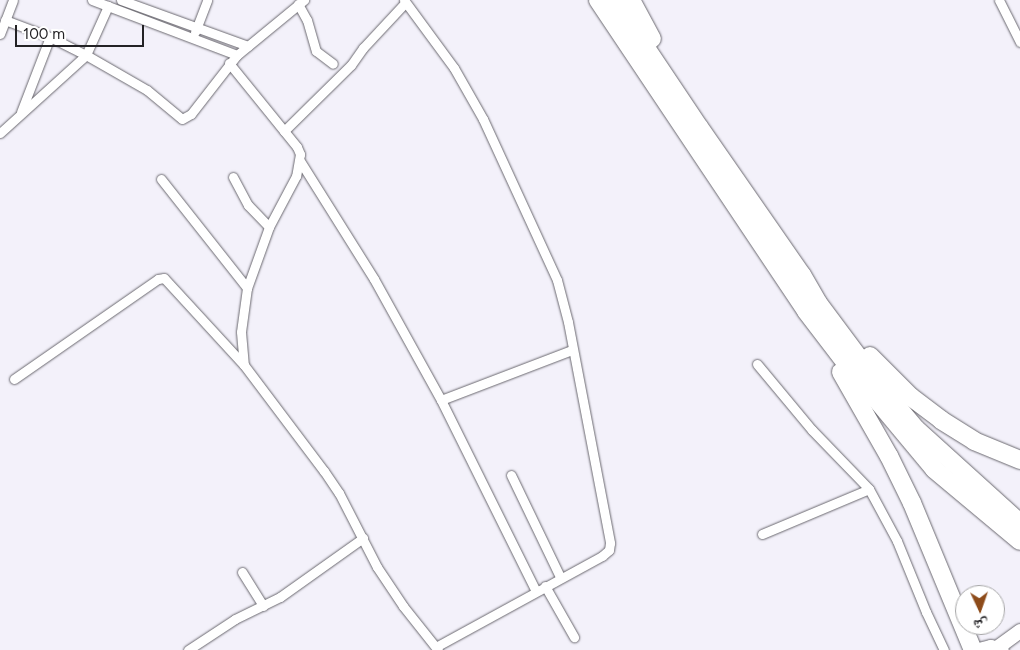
<!DOCTYPE html>
<html>
<head>
<meta charset="utf-8">
<style>
	body { margin:0 }
	#map { position:relative; width:1020px; height:650px; overflow:hidden; background:#f3f1fa; font-family:Figtree,"Noto Naskh Arabic",sans-serif }
	div>[style] { position:absolute }
	.roads { filter:drop-shadow(0 0 1px #6a686f) drop-shadow(0 0 1px #6a686f) }
	.street>* { height:9px; margin:-4.5px; padding:0 4.5px; transform-origin:4.5px; border-radius:4.5px; background:#fff }
	.secondary>* { height:14px; margin:-7px; padding:0 7px; transform-origin:7px; border-radius:7px; background:#fff }
	.highway>* { height:18px; margin:-9px; padding:0 9px; transform-origin:9px; border-radius:9px; background:#fff }
	span { translate:-50% -50%; white-space:nowrap; text-align:center; line-height:1.15; -webkit-text-stroke:5px #fff; paint-order:stroke }
	.north { position:absolute; left:955px; top:585px; width:50px; height:50px; box-sizing:border-box; background:#fff; border:1px solid #a7a7a8; border-radius:50%; rotate:177deg; font-size:14px; font-weight:700; line-height:20px; text-align:center; color:#232225 }
	.north::after { content:''; display:block; margin:auto; width:18px; height:22px; background:#8d4b1a; clip-path:polygon(50% 0,100% 100%,50% 72%,0 100%) }
	.scale { position:absolute; left:15px; top:25px; width:129px; height:22px; box-sizing:border-box; border:2px solid #232225; border-top:0; padding-left:6px; font-size:15px; line-height:18px; white-space:nowrap; color:#232225; -webkit-text-stroke:4px #fff; paint-order:stroke }
</style>
</head>
<body>
<div id="map">
	<div class="roads">
		<div class="street">
			<div style="left:92px;top:0;width:155px;rotate:20.8deg"></div>
			<div style="left:121px;top:0;width:135px;rotate:19.9deg"></div>
			<div style="left:404px;top:0;width:84px;rotate:53.7deg"></div>
			<div style="left:454px;top:68px;width:59px;rotate:60.4deg"></div>
			<div style="left:483px;top:119px;width:177px;rotate:65.3deg"></div>
			<div style="left:557px;top:280px;width:43px;rotate:75.3deg"></div>
			<div style="left:568px;top:322px;width:225px;rotate:79.2deg"></div>
			<div style="left:610px;top:543px;width:7px;rotate:98deg"></div>
			<div style="left:609px;top:550px;width:9px;rotate:139deg"></div>
			<div style="left:602px;top:556px;width:189px;rotate:151.3deg"></div>
			<div style="left:999px;top:0;width:47px;rotate:63.4deg"></div>
			<div style="left:298px;top:4px;width:18px;rotate:61deg"></div>
			<div style="left:307px;top:20px;width:32px;rotate:74deg"></div>
			<div style="left:316px;top:51px;width:21px;rotate:37deg"></div>
			<div style="left:5px;top:20px;width:48px;rotate:20.7deg"></div>
			<div style="left:50px;top:37px;width:40px;rotate:26.6deg"></div>
			<div style="left:86px;top:55px;width:70px;rotate:29.8deg"></div>
			<div style="left:147px;top:90px;width:45px;rotate:39.6deg"></div>
			<div style="left:182px;top:119px;width:10px;rotate:-29deg"></div>
			<div style="left:191px;top:114px;width:75px;rotate:-52.1deg"></div>
			<div style="left:237px;top:55px;width:87px;rotate:-39.4deg"></div>
			<div style="left:195px;top:32px;width:34px;rotate:-69deg"></div>
			<div style="left:0;top:34px;width:36px;rotate:-69deg"></div>
			<div style="left:229px;top:63px;width:108px;rotate:51deg"></div>
			<div style="left:297px;top:147px;width:8px;rotate:67deg"></div>
			<div style="left:300px;top:154px;width:22px;rotate:100deg"></div>
			<div style="left:296px;top:176px;width:58px;rotate:117.9deg"></div>
			<div style="left:269px;top:227px;width:65px;rotate:109.8deg"></div>
			<div style="left:247px;top:288px;width:44px;rotate:97.8deg"></div>
			<div style="left:241px;top:332px;width:33px;rotate:85deg"></div>
			<div style="left:21px;top:112px;width:80px;rotate:-68.9deg"></div>
			<div style="left:284px;top:131px;width:94px;rotate:-44.6deg"></div>
			<div style="left:351px;top:65px;width:21px;rotate:-55deg"></div>
			<div style="left:363px;top:48px;width:62px;rotate:-47deg"></div>
			<div style="left:0;top:133px;width:116px;rotate:-42.2deg"></div>
			<div style="left:86px;top:55px;width:54px;rotate:-65.8deg"></div>
			<div style="left:300px;top:161px;width:139px;rotate:57.9deg"></div>
			<div style="left:374px;top:279px;width:138px;rotate:61deg"></div>
			<div style="left:441px;top:400px;width:140px;rotate:-20.9deg"></div>
			<div style="left:233px;top:177px;width:32px;rotate:62deg"></div>
			<div style="left:248px;top:205px;width:30px;rotate:46deg"></div>
			<div style="left:161px;top:179px;width:139px;rotate:51.7deg"></div>
			<div style="left:757px;top:364px;width:86px;rotate:50.2deg"></div>
			<div style="left:812px;top:430px;width:82px;rotate:46deg"></div>
			<div style="left:869px;top:489px;width:59px;rotate:61.7deg"></div>
			<div style="left:897px;top:541px;width:77px;rotate:67.8deg"></div>
			<div style="left:926px;top:612px;width:42px;rotate:64.7deg"></div>
			<div style="left:14px;top:379px;width:175px;rotate:-34.8deg"></div>
			<div style="left:158px;top:279px;width:6px;rotate:-9deg"></div>
			<div style="left:164px;top:278px;width:118px;rotate:47.4deg"></div>
			<div style="left:244px;top:365px;width:133px;rotate:53deg"></div>
			<div style="left:324px;top:471px;width:27px;rotate:56deg"></div>
			<div style="left:339px;top:493px;width:83px;rotate:62.8deg"></div>
			<div style="left:377px;top:567px;width:47px;rotate:56.3deg"></div>
			<div style="left:403px;top:606px;width:56px;rotate:51.5deg"></div>
			<div style="left:441px;top:400px;width:213px;rotate:63.6deg"></div>
			<div style="left:511px;top:475px;width:113px;rotate:64.3deg"></div>
			<div style="left:762px;top:534px;width:116px;rotate:-22.8deg"></div>
			<div style="left:242px;top:572px;width:40px;rotate:58deg"></div>
			<div style="left:545px;top:586px;width:59px;rotate:60.4deg"></div>
			<div style="left:188px;top:650px;width:56px;rotate:-33.4deg"></div>
			<div style="left:235px;top:619px;width:50px;rotate:-26.1deg"></div>
			<div style="left:280px;top:597px;width:102px;rotate:-35.4deg"></div>
		</div>
		<div class="secondary">
			<div style="left:997px;top:648px;width:29px;rotate:-36deg"></div>
			<div style="left:979px;top:650px;width:12px;rotate:-14deg"></div>
			<div style="left:991px;top:647px;width:11px;rotate:15deg"></div>
		</div>
		<div class="highway">
			<div style="left:598px;top:0;width:374px;rotate:56.2deg"></div>
			<div style="left:806px;top:311px;width:64px;rotate:52.6deg"></div>
			<div style="left:845px;top:362px;width:139px;rotate:50.2deg"></div>
			<div style="left:934px;top:469px;width:112px;rotate:39.9deg"></div>
			<div style="left:614px;top:0;width:153px;rotate:56.2deg"></div>
			<div style="left:699px;top:127px;width:180px;rotate:55.2deg"></div>
			<div style="left:802px;top:275px;width:32px;rotate:60deg"></div>
			<div style="left:818px;top:303px;width:104px;rotate:53.2deg"></div>
			<div style="left:880px;top:386px;width:56px;rotate:50.1deg"></div>
			<div style="left:916px;top:429px;width:140px;rotate:42.1deg"></div>
			<div style="left:631px;top:0;width:44px;rotate:61.7deg"></div>
			<div style="left:870px;top:356px;width:58px;rotate:45deg"></div>
			<div style="left:911px;top:397px;width:38px;rotate:37deg"></div>
			<div style="left:941px;top:420px;width:39px;rotate:32deg"></div>
			<div style="left:974px;top:441px;width:50px;rotate:22.4deg"></div>
			<div style="left:841px;top:372px;width:97px;rotate:60.3deg"></div>
			<div style="left:889px;top:456px;width:52px;rotate:63.9deg"></div>
			<div style="left:912px;top:503px;width:159px;rotate:67.5deg"></div>
		</div>
	</div>
	<div class="north">ش</div>
	<div class="scale">100 m</div>
</div>
</body>
</html>
